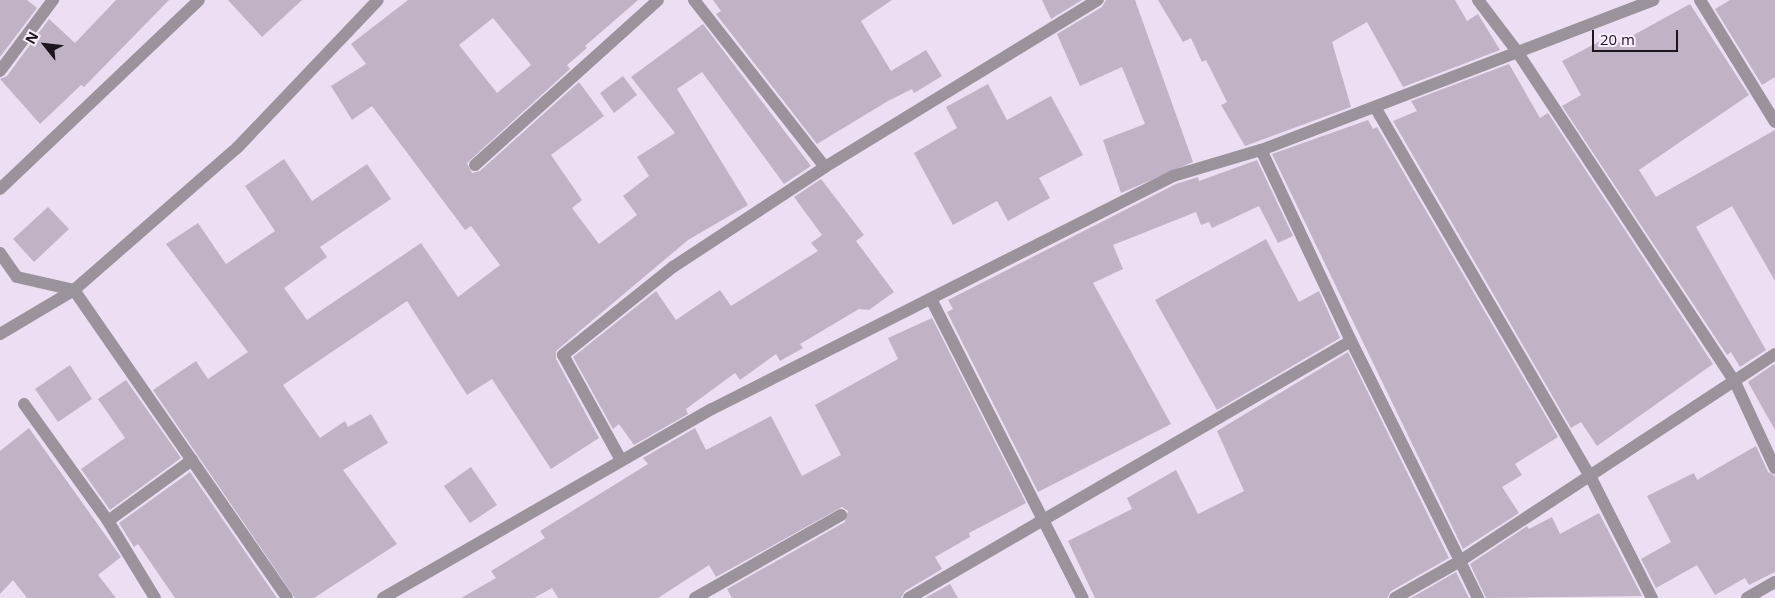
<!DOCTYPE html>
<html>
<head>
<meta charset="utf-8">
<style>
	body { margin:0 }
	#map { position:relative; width:1775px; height:598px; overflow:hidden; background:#eddff3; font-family:"Open Sans",sans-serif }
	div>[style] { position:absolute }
	.building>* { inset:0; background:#c1b3c6 }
	.minor>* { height:12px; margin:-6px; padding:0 6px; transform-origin:6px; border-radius:6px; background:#9a939c }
	.tertiary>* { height:12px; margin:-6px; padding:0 6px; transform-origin:6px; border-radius:6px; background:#9a939c }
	span { translate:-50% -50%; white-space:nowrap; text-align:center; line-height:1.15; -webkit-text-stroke:4.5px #f9edfe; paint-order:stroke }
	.north { position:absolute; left:20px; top:20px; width:50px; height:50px; -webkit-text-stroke:4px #f9edfe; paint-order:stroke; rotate:299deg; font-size:14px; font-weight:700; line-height:20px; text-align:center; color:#1c161e }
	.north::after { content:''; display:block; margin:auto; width:18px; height:22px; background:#1c161e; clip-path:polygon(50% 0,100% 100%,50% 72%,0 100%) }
	.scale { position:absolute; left:1592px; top:30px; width:86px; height:22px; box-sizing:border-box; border:2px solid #1c161e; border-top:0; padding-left:6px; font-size:15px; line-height:18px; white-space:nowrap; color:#1c161e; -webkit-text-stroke:4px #f9edfe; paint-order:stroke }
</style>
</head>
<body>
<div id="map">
	<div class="building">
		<div style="clip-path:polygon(0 0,27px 0,37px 8px,0 57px)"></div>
		<div style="clip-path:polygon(116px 0,169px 0,84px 87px,81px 85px,40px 124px,0 79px,7px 76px,49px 19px,75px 43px)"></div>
		<div style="clip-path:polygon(228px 0,302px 0,262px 37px)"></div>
		<div style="clip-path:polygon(evenodd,408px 0,638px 0,585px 46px,587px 48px,567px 65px,570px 69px,467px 163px,472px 173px,480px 171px,579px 82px,604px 116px,551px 155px,582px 200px,572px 208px,599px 244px,637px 215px,623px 196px,649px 176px,637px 157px,675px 133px,631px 77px,703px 24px,811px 166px,784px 184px,702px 72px,677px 89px,748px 205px,688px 240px,556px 351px,556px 359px,599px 438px,551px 469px,492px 379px,467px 395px,407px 301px,283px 385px,320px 438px,345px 421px,348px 427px,371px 414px,388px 443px,343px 470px,397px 544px,314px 598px,295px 598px,153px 390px,196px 361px,208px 379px,248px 352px,166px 244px,198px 223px,226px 264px,275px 231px,245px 186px,284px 159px,312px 201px,367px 164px,391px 199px,320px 247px,327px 257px,284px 288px,307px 320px,421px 243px,458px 297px,500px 265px,471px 226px,465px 230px,372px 106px,352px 120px,331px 86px,366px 64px,351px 44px,408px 0,493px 18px,531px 65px,497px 93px,459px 45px,493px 18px)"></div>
		<div style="clip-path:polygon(713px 0,892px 0,861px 21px,891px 71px,926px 50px,942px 76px,914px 93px,912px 89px,888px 101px,817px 144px,716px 14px,721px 11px)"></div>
		<div style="clip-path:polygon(1042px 0,1082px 0,1051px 19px)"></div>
		<div style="clip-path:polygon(1106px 0,1135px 0,1193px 162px,1121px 193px,1103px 140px,1145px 124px,1122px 67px,1080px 86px,1057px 34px,1102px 7px)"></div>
		<div style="clip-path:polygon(1158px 0,1455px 0,1467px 21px,1478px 14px,1500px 50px,1403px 87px,1367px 22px,1332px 42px,1351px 107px,1245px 146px,1221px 105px,1227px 102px,1206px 60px,1202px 62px,1191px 38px,1183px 42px)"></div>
		<div style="clip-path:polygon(1730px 0,1775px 0,1775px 77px,1762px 85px,1715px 9px)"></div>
		<div style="clip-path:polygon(1690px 4px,1749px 95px,1639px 170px,1656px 197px,1775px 130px,1775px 281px,1732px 206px,1696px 227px,1766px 350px,1740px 367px,1731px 352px,1727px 355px,1562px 106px,1581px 95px,1562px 61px,1614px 34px,1619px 43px)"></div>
		<div style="clip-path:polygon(1509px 64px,1540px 118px,1548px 113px,1713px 364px,1597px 446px,1581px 422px,1571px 428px,1393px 121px,1417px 111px,1411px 101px)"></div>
		<div style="clip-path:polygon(623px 76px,637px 95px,614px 113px,600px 93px)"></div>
		<div style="clip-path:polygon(988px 84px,1007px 120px,1051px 96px,1083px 155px,1039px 178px,1050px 198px,1008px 221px,997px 201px,953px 225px,914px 153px,957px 128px,946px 107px)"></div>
		<div style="clip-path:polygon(1368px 120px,1373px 129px,1377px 127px,1558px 437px,1515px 464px,1522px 475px,1502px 487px,1519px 513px,1463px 549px,1272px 154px)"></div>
		<div style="clip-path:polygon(1257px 160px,1293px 236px,1278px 243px,1259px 206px,1212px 228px,1209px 222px,1201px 225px,1196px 212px,1113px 245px,1123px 269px,1093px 283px,1171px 424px,1038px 492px,947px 312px,953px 309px,948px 300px,1176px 184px,1198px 177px,1199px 181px)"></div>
		<div style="clip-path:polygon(821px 179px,864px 235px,856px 241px,894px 292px,869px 310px,859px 309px,800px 344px,803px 348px,780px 361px,776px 354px,740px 380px,735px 373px,686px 409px,688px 414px,634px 445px,619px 424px,613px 429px,573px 357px,656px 291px,676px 320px,720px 290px,731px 306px,818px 251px,811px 243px,822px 235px,794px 197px)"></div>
		<div style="clip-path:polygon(48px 207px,69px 229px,34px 262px,13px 239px)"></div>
		<div style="clip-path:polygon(1266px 239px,1299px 302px,1319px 291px,1340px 338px,1217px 410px,1155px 300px)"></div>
		<div style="clip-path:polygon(932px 318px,1026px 503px,969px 533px,970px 537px,935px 557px,942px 569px,905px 591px,901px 598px,732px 598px,727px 589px,845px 522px,848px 511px,842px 507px,716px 577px,709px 565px,658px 598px,558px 598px,552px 588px,534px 598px,461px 598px,496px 578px,491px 571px,545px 538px,540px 531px,648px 464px,643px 458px,695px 428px,706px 450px,771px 416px,802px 476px,841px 455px,815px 405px,898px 359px,888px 338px)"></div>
		<div style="clip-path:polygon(1348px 352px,1449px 558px,1391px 591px,1387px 598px,1095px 598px,1068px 541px,1132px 509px,1127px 498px,1176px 470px,1198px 514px,1244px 491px,1217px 431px)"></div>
		<div style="clip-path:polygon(1774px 364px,1775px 367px,1775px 430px,1748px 382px)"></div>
		<div style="clip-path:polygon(70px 365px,92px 399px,58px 422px,35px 389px)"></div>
		<div style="clip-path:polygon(126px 380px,181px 458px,110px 510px,81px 469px,125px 438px,98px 399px)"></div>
		<div style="clip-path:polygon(29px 428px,121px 557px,98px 575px,116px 598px,27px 598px,13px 580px,0 594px,0 451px)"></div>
		<div style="clip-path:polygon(1756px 446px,1768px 472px,1775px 476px,1775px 572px,1749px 585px,1745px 578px,1715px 595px,1697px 565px,1656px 588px,1641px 559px,1671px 542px,1647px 496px,1694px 473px,1697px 480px)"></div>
		<div style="clip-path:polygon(471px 467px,497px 505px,470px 523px,444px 486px)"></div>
		<div style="clip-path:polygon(190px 472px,277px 598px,175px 598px,138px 544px,134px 547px,119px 523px)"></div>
		<div style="clip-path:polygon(1599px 513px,1642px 596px,1486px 598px,1470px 564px,1527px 526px,1529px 529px,1552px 517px,1560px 534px)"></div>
		<div style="clip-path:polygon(1456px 572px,1469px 598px,1411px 598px)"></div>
		<div style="clip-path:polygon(950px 584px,958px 598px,925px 598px)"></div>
	</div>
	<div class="minor">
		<div style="left:694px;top:0;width:212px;rotate:51.9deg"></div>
		<div style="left:825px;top:167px;width:320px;rotate:-31.5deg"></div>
		<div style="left:1478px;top:0;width:63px;rotate:52.8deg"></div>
		<div style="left:1516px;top:50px;width:398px;rotate:56.6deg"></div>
		<div style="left:1735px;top:382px;width:95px;rotate:65.1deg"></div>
		<div style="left:1700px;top:0;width:143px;rotate:58.4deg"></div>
		<div style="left:0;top:71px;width:89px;rotate:-53.3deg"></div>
		<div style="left:1375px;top:107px;width:427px;rotate:59.8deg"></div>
		<div style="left:1590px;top:476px;width:137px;rotate:63.1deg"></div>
		<div style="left:475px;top:165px;width:246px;rotate:-42deg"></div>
		<div style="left:0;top:189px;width:274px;rotate:-43.5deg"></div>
		<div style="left:0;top:253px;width:29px;rotate:55deg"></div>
		<div style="left:17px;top:277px;width:58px;rotate:12.8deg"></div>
		<div style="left:74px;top:290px;width:374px;rotate:55.3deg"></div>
		<div style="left:0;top:334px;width:86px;rotate:-30.7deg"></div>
		<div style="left:74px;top:290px;width:216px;rotate:-41.1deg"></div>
		<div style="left:237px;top:148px;width:204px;rotate:-46.4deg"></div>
		<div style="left:1351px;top:341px;width:211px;rotate:-115.2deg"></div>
		<div style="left:1261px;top:150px;width:420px;rotate:-20.9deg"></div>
		<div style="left:24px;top:404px;width:144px;rotate:54.3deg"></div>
		<div style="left:108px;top:521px;width:90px;rotate:58.6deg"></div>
		<div style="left:621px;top:460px;width:120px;rotate:-118.9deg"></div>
		<div style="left:563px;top:355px;width:141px;rotate:-38.7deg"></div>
		<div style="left:673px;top:267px;width:182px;rotate:-33.3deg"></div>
		<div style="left:108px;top:521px;width:104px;rotate:-36deg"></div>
		<div style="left:383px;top:598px;width:379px;rotate:-29.9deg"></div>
		<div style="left:712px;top:409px;width:517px;rotate:-26.81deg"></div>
		<div style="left:1173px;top:176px;width:92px;rotate:-16.5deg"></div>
		<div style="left:695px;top:598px;width:168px;rotate:-29.6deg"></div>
		<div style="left:909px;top:598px;width:511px;rotate:-30.18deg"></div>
		<div style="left:1351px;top:341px;width:246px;rotate:63.6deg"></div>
		<div style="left:1460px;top:561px;width:377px;rotate:-33.3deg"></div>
		<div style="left:1395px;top:598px;width:75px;rotate:-29.6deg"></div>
		<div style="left:1460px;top:561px;width:41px;rotate:64.1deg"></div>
		<div style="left:1747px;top:598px;width:32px;rotate:-30deg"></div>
	</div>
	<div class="tertiary">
		<div style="left:931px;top:299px;width:335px;rotate:63.1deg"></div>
	</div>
	<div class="north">N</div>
	<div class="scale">20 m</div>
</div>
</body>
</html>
